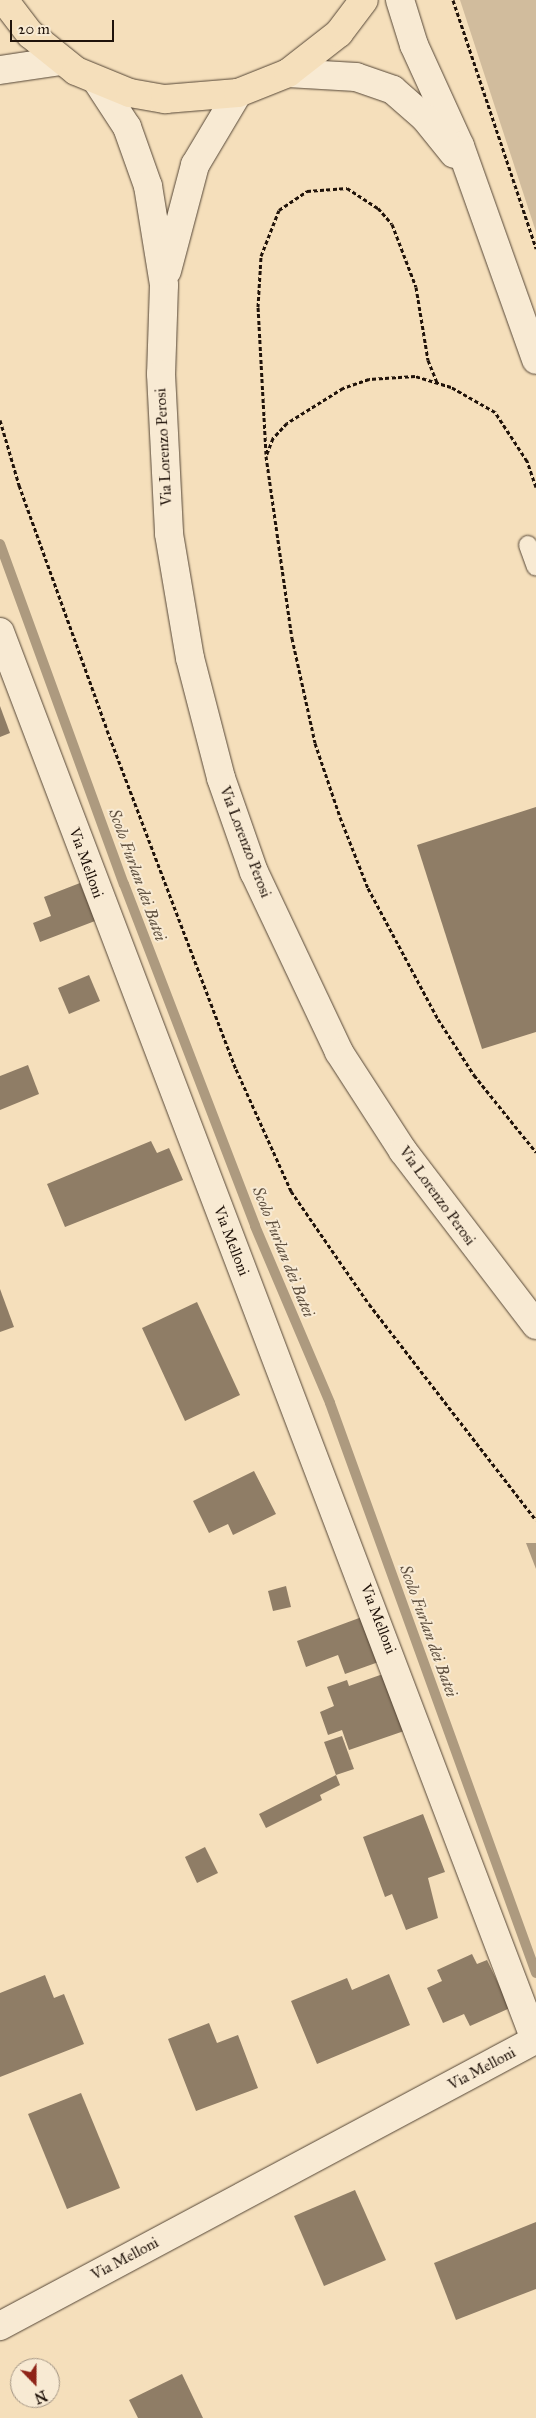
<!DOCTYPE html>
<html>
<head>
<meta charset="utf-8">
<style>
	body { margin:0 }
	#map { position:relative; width:536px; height:2418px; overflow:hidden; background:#f5dfbb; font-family:"IM FELL Great Primer",serif }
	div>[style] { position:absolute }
	.green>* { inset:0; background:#d1bc9d }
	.water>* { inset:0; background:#ad9a7f }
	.stream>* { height:10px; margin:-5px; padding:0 5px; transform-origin:5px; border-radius:5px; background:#ad9a7f }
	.building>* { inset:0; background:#8f7d66 }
	.path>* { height:3px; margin-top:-1.5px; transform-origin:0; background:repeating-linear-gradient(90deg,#20130a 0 4px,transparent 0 6.5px) }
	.roads { filter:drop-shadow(0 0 1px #554636) drop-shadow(0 0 1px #554636) }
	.service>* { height:18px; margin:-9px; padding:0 9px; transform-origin:9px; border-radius:9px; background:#f8ead3 }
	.minor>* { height:28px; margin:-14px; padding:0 14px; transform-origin:14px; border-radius:14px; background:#f8ead3 }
	.secondary>* { height:28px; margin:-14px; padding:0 14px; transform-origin:14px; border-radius:14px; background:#f8ead3 }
	.primary>* { height:28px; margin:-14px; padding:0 14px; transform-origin:14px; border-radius:14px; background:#f5dfbb }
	span { translate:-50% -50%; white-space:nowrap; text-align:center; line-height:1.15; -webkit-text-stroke:4px #f8ead3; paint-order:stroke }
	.street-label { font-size:15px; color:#20130a }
	.water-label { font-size:16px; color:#5f503f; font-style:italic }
	.north { position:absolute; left:10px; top:2358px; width:50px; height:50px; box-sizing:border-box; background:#f8ead3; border:1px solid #a29483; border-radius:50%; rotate:158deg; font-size:14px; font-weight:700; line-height:20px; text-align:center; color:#20130a }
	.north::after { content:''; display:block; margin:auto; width:18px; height:22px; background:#8f2418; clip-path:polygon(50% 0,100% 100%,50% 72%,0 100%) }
	.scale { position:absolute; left:10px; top:20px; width:104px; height:22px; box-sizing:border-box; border:2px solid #20130a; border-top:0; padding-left:6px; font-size:15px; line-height:18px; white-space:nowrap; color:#20130a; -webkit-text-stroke:4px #f8ead3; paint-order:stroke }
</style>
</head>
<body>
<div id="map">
	<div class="green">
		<div style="clip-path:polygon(460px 0,536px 0,536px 232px)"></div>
	</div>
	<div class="water">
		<div style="clip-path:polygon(526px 1543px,536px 1543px,536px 1569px)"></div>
	</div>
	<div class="stream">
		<div style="left:0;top:544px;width:362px;rotate:70deg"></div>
		<div style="left:124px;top:884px;width:366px;rotate:69deg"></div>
		<div style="left:255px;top:1226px;width:192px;rotate:67deg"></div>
		<div style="left:330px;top:1403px;width:606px;rotate:70.13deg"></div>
	</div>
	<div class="building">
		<div style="clip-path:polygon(0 706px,10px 733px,0 737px)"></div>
		<div style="clip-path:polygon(536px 807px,536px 1032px,482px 1049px,417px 845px)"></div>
		<div style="clip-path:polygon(80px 883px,95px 921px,40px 942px,33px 923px,51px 916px,44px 897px)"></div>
		<div style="clip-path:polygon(89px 975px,100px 1001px,69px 1014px,58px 988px)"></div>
		<div style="clip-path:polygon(28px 1065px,39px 1094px,0 1110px,0 1076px)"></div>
		<div style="clip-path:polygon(151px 1141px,157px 1153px,169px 1148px,183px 1180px,65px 1227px,47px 1184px)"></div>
		<div style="clip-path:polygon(0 1289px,14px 1327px,0 1332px)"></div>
		<div style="clip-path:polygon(197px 1302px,240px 1395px,185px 1421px,142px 1328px)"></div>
		<div style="clip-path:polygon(254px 1471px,276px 1514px,233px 1535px,228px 1524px,209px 1533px,193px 1501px)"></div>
		<div style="clip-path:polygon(286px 1586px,291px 1607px,273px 1611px,268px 1591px)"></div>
		<div style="clip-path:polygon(370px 1614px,387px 1659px,345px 1674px,338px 1655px,306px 1667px,297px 1641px)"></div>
		<div style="clip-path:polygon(383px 1674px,407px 1730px,349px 1750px,342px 1730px,328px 1735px,320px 1712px,334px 1706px,327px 1687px,347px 1680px,349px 1686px)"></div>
		<div style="clip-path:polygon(342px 1736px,354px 1769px,336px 1775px,324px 1742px)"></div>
		<div style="clip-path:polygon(336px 1775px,340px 1785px,320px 1795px,322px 1800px,266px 1828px,259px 1814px)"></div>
		<div style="clip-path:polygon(423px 1814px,445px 1872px,428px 1878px,438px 1918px,406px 1930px,392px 1894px,385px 1897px,363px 1837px)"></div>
		<div style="clip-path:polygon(205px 1847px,218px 1873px,197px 1883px,185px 1857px)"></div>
		<div style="clip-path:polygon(472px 1954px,477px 1964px,487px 1960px,510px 2008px,470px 2026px,464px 2014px,443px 2023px,427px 1988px,442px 1981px,437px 1970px)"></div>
		<div style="clip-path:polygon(389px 1974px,410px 2025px,317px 2064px,291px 2001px,347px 1978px,352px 1990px)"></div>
		<div style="clip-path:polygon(45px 1975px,54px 1998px,64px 1994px,84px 2044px,0 2077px,0 1993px)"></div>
		<div style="clip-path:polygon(209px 2023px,217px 2043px,238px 2035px,258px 2088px,196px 2111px,168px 2039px)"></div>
		<div style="clip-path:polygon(81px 2093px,120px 2188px,67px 2209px,28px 2114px)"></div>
		<div style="clip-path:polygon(355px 2190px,386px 2260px,324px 2286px,294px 2216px)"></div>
		<div style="clip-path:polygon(536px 2222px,536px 2289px,456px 2320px,434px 2263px)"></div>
		<div style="clip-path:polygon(182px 2374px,203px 2418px,138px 2418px,129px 2400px)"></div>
	</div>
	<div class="path">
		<div style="left:453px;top:0;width:262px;rotate:71.5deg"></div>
		<div style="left:0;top:420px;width:68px;rotate:73.7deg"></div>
		<div style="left:19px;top:485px;width:260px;rotate:70.2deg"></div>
		<div style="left:107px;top:730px;width:363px;rotate:69.2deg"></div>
		<div style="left:236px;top:1069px;width:134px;rotate:65.7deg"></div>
		<div style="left:291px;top:1191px;width:137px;rotate:55.4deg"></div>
		<div style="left:369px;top:1304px;width:273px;rotate:52.3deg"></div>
		<div style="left:266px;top:454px;width:147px;rotate:-93.1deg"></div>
		<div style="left:258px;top:307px;width:51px;rotate:-86.6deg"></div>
		<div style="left:261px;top:256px;width:49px;rotate:-68.6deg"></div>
		<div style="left:279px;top:210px;width:34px;rotate:-34deg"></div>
		<div style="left:307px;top:191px;width:40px;rotate:-4.3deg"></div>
		<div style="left:347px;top:188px;width:37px;rotate:33deg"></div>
		<div style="left:378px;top:208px;width:21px;rotate:49deg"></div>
		<div style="left:392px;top:224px;width:67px;rotate:69.1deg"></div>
		<div style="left:416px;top:287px;width:74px;rotate:80.7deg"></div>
		<div style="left:428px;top:360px;width:24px;rotate:68deg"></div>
		<div style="left:536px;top:487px;width:28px;rotate:-109deg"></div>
		<div style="left:527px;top:461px;width:59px;rotate:-123.1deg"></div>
		<div style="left:495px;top:412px;width:51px;rotate:-150.4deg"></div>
		<div style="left:451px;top:387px;width:38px;rotate:-163deg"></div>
		<div style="left:415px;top:376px;width:46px;rotate:176.3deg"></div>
		<div style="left:369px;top:379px;width:28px;rotate:161deg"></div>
		<div style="left:343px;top:388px;width:66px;rotate:148deg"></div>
		<div style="left:287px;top:423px;width:21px;rotate:133deg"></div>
		<div style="left:273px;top:438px;width:19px;rotate:111deg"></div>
		<div style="left:266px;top:456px;width:184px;rotate:81.9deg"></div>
		<div style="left:292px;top:638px;width:107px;rotate:77.6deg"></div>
		<div style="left:315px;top:743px;width:78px;rotate:71.3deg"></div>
		<div style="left:340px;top:817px;width:76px;rotate:68.5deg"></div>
		<div style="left:368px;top:888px;width:149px;rotate:61.9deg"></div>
		<div style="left:438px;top:1019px;width:67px;rotate:57.3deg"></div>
		<div style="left:474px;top:1075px;width:99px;rotate:51.2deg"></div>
	</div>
	<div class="roads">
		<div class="service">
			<div style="left:528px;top:545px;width:23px;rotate:70deg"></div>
		</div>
		<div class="minor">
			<div style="left:400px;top:0;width:47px;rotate:72.7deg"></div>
			<div style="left:414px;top:45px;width:111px;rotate:65.5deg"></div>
			<div style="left:460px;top:146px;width:227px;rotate:70.4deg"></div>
			<div style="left:0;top:70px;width:62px;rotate:-8.4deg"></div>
			<div style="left:288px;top:73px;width:68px;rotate:3.4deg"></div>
			<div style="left:356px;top:77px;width:39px;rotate:19deg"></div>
			<div style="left:393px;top:90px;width:43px;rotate:41.2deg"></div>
			<div style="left:425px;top:118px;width:46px;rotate:51.1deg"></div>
			<div style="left:0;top:632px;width:1506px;rotate:69.19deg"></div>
			<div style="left:535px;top:2040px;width:607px;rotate:151.87deg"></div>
		</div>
		<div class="secondary">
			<div style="left:97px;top:81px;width:55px;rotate:56.9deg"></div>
			<div style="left:127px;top:127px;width:63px;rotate:70.4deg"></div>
			<div style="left:148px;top:186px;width:100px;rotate:80.8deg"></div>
			<div style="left:164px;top:285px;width:89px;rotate:91.9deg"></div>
			<div style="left:161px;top:374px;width:160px;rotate:87.1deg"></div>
			<div style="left:169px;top:534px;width:126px;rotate:80.4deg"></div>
			<div style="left:190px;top:658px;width:124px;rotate:75.5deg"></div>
			<div style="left:221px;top:778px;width:100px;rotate:70.7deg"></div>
			<div style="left:254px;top:872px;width:199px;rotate:64.7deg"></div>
			<div style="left:339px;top:1052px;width:118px;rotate:57.1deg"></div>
			<div style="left:403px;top:1151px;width:219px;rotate:52.6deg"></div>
			<div style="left:167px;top:271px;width:110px;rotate:-75.2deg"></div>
			<div style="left:195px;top:165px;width:84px;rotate:-59.2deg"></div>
		</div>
		<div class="primary">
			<div style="left:4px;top:0;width:43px;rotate:52.6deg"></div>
			<div style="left:30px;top:34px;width:59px;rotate:38.8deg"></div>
			<div style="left:76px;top:71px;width:58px;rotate:22.2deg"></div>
			<div style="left:130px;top:93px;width:36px;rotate:10deg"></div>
			<div style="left:165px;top:99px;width:73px;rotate:-4.7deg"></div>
			<div style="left:238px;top:93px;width:54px;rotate:-21.8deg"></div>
			<div style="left:288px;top:73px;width:65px;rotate:-38.1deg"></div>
			<div style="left:339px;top:33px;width:41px;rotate:-52.9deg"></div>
		</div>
	</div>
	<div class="street-label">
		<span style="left:164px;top:447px;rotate:-93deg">Via Lorenzo Perosi</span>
		<span style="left:245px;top:842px;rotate:69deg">Via Lorenzo Perosi</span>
		<span style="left:86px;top:863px;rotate:70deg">Via Melloni</span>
		<span style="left:437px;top:1196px;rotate:54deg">Via Lorenzo Perosi</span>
		<span style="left:231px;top:1241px;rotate:69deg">Via Melloni</span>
		<span style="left:378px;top:1619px;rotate:69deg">Via Melloni</span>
		<span style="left:482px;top:2069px;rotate:-28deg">Via Melloni</span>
		<span style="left:125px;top:2259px;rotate:-28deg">Via Melloni</span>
	</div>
	<div class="water-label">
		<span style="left:137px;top:875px;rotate:70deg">Scolo Furlan dei Batei</span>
		<span style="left:283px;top:1252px;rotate:68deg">Scolo Furlan dei Batei</span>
		<span style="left:428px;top:1631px;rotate:70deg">Scolo Furlan dei Batei</span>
	</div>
	<div class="north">N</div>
	<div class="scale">20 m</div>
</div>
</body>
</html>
